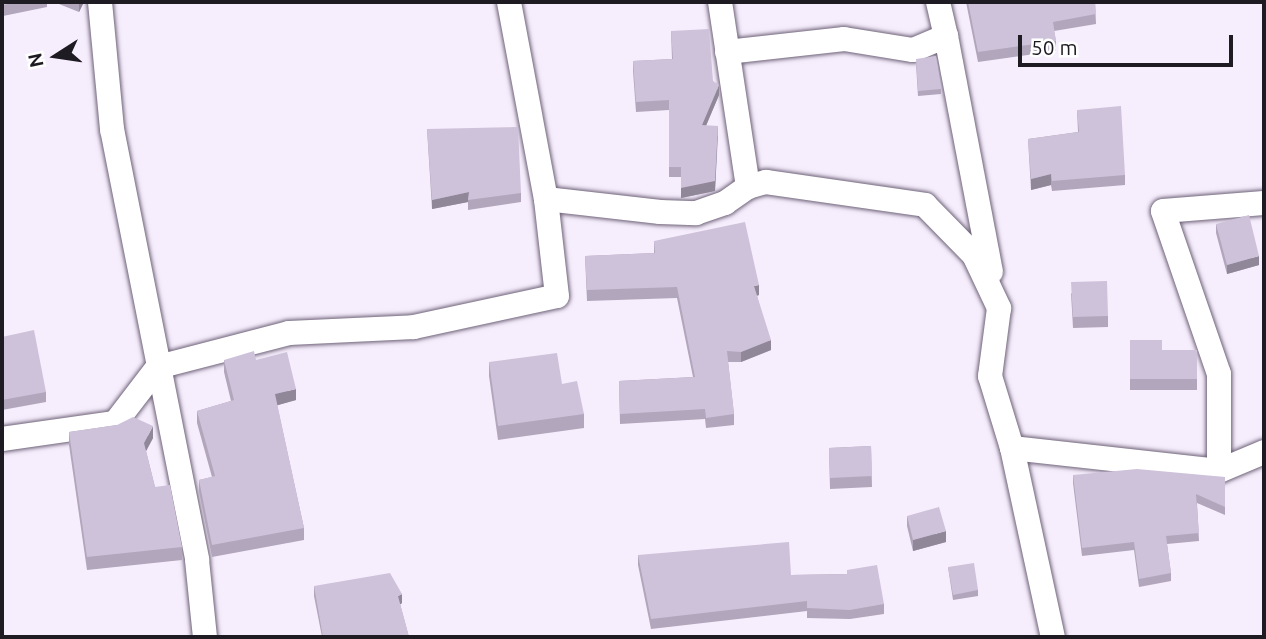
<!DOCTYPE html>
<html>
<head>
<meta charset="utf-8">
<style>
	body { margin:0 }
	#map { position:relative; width:1266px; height:639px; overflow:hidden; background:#f6eefd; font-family:Ubuntu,sans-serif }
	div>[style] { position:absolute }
	.roads { filter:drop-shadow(0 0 2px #6e6278) drop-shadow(0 0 2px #6e6278) }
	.street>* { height:24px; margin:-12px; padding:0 12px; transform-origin:12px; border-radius:12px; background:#fff }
	.wall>* { inset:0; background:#b1a6bb }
	.shaded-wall>* { inset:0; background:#908799 }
	.building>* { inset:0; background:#cec1da }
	span { translate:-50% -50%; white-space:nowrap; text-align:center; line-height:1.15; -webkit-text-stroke:6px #fff; paint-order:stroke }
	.frame { position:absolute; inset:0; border:4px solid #1f1b23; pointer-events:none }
	.north { position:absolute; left:21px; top:21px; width:70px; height:70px; -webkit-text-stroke:5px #fff; paint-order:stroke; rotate:258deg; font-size:19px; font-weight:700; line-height:28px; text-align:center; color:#1f1b23 }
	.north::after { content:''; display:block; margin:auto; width:24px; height:32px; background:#1f1b23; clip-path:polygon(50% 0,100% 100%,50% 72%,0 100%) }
	.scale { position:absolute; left:1018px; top:35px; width:215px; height:32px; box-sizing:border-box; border:4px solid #1f1b23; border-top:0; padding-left:9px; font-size:21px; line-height:24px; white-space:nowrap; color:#1f1b23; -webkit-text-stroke:5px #fff; paint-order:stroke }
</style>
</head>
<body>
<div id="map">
	<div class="roads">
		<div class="street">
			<div style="left:100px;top:2px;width:128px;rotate:84.6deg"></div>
			<div style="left:112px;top:129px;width:439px;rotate:78.8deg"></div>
			<div style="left:197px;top:560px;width:77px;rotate:84.1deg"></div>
			<div style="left:509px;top:2px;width:200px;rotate:79.4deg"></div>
			<div style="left:938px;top:2px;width:35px;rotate:77deg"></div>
			<div style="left:727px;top:52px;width:118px;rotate:-6.3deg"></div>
			<div style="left:844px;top:39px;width:70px;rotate:9.1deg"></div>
			<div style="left:913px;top:50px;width:36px;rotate:-23deg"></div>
			<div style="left:946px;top:36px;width:240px;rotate:79.2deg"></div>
			<div style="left:748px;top:187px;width:19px;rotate:-16deg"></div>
			<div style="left:766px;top:182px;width:161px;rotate:8.2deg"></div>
			<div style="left:925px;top:205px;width:70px;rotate:45.6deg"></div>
			<div style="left:974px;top:255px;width:59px;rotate:64.7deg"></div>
			<div style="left:999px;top:308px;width:69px;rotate:97.5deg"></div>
			<div style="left:990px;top:376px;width:75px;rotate:73deg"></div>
			<div style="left:1012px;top:448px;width:193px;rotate:77.8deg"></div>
			<div style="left:2px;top:439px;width:114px;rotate:-8.1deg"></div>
			<div style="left:115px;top:423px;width:71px;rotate:-52.5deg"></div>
			<div style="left:158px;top:367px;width:135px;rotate:-14.5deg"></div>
			<div style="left:289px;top:333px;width:125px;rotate:-2.7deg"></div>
			<div style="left:414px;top:327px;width:146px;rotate:-12.2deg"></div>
			<div style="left:557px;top:296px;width:98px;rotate:-96.5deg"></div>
			<div style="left:546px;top:199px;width:115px;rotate:6.5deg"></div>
			<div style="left:660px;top:212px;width:36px;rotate:2deg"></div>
			<div style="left:696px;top:213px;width:31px;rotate:-19deg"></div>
			<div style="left:725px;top:203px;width:28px;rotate:-35deg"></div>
			<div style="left:748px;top:187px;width:187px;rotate:-98.6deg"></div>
			<div style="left:1012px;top:448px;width:208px;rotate:6.3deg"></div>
			<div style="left:1219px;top:471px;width:49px;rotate:-22.9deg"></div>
			<div style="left:1219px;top:471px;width:97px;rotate:-90deg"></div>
			<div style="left:1219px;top:374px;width:172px;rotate:-109deg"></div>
			<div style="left:1163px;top:211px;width:101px;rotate:-4.5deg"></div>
		</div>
	</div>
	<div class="wall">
		<div style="clip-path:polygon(2px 2px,47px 2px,47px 7px,3px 16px)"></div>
		<div style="clip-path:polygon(59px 2px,84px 2px,79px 12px,59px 4px)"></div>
		<div style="clip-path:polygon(966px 2px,1095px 2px,1096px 24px,1054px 31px,1056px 41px,1056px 51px,978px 62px)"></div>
		<div style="clip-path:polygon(671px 31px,713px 81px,719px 95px,706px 126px,718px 136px,715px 191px,681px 198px,681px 177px,669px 177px,669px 110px,636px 112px,633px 71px,633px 61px,672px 59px)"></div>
		<div style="clip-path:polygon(916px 64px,941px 89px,941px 94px,918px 96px)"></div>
		<div style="clip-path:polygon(1077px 110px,1125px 175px,1125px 185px,1052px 191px,1051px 185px,1031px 190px,1028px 139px,1078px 132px)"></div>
		<div style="clip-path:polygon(427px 129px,521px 193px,521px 202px,468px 210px,468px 202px,432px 209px)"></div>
		<div style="clip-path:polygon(1216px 224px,1259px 265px,1227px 274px,1216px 233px)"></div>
		<div style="clip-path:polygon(654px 241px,759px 295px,757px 296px,771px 350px,741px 362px,728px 362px,734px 414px,734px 425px,706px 428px,705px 419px,620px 424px,619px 381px,693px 377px,677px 298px,587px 301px,585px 256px,654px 253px)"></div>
		<div style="clip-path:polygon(1071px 293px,1108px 316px,1108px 327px,1073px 328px)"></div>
		<div style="clip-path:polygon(2px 337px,46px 392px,46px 402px,2px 410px)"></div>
		<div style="clip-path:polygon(1130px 340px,1162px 350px,1197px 350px,1197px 390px,1130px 390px)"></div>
		<div style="clip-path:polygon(224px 360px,256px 360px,296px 400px,277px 405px,304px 528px,304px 540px,212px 557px,199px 492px,199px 480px,212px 477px,197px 423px,197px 411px,231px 401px,224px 372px)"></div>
		<div style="clip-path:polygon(489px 362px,562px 384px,584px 414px,584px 428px,498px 440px,489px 376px)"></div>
		<div style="clip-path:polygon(117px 425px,153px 438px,146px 451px,155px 487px,182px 547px,182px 560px,87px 570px,69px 445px,69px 432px)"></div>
		<div style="clip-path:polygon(871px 446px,872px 487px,830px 489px,829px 448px)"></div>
		<div style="clip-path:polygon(1073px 475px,1225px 477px,1225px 515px,1197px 503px,1199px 541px,1167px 544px,1171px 573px,1171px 581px,1139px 587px,1134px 550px,1082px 556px,1073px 483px)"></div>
		<div style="clip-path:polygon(907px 516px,946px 542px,913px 551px,907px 526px)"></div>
		<div style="clip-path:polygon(638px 555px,791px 575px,847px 574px,847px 570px,884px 604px,884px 614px,850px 619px,807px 618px,807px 611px,651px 629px,638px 565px)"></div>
		<div style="clip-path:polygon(948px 567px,978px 590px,978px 596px,953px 600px)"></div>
		<div style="clip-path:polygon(314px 586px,402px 603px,400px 604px,409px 637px,322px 637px,314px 596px)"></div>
	</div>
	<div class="shaded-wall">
		<div style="clip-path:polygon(79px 2px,84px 2px,79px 12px)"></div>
		<div style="clip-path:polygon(719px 85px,719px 95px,702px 135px,702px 125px)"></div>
		<div style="clip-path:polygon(718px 126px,715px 191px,681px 198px,681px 188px)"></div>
		<div style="clip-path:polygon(1051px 174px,1051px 185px,1031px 190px,1031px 179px)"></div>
		<div style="clip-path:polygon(469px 192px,468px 202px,432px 209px,432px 200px)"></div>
		<div style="clip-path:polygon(1259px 256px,1259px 265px,1227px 274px,1227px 265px)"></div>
		<div style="clip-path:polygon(759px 285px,759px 295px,754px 296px,754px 286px)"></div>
		<div style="clip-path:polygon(771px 340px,771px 350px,741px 362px,741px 352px)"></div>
		<div style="clip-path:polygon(296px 389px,296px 400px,275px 406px,275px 394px)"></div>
		<div style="clip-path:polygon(153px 426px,153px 438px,144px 455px,144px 443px)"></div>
		<div style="clip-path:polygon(946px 531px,946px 542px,913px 551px,913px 540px)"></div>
		<div style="clip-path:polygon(402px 594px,402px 603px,398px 606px,398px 596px)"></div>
	</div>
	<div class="building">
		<div style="clip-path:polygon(3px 2px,20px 2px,3px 5px)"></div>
		<div style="clip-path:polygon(968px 2px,1095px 2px,1096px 14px,1053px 22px,1056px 41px,978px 52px)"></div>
		<div style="clip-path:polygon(709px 29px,713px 81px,719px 85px,702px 125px,718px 126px,715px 181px,681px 188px,681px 167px,669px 167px,669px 100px,636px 102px,633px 61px,673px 59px,671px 31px)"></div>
		<div style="clip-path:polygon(936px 56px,941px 89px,918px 91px,916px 59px)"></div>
		<div style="clip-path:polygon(1121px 106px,1125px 175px,1052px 181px,1051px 174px,1031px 179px,1028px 139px,1079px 132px,1077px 110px)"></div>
		<div style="clip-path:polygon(518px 127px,521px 193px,468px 200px,469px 192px,432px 200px,427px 129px)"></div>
		<div style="clip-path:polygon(1249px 215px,1259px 256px,1227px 265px,1216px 224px)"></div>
		<div style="clip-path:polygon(745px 222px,759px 285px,754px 286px,771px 340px,741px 352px,727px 351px,734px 414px,706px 418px,705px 409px,620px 414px,619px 381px,695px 377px,677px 287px,587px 290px,585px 256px,655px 253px,654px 241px)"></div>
		<div style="clip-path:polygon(1107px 281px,1108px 316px,1073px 317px,1071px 282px)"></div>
		<div style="clip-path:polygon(34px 330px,46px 392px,2px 400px,2px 337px)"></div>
		<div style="clip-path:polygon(1130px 340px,1162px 340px,1162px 350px,1197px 350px,1197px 379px,1130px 379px)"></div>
		<div style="clip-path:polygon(254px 351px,256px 360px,287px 352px,296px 389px,275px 394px,304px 528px,212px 545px,199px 480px,215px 476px,197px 411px,234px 400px,224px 360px)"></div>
		<div style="clip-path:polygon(557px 353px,562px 384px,577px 381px,584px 414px,498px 426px,489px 362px)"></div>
		<div style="clip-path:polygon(133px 417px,153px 426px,144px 443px,155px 487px,170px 485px,182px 547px,87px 557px,69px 432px,117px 425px)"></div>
		<div style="clip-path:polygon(871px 446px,872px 476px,830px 478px,829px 448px)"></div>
		<div style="clip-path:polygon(1137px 469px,1225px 477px,1225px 507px,1196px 494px,1199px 533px,1166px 536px,1171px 573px,1139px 579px,1134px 542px,1082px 548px,1073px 475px)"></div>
		<div style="clip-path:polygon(939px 507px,946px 531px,913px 540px,907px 516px)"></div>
		<div style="clip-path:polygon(789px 542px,791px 575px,847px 574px,847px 570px,877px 565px,884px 604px,850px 610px,807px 608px,807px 601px,651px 619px,638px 555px)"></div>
		<div style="clip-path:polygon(974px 563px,978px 590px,953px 595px,948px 567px)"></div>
		<div style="clip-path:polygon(390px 573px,402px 594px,398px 596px,409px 637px,323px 637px,314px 586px)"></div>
	</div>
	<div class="frame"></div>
	<div class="north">N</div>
	<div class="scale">50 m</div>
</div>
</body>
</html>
